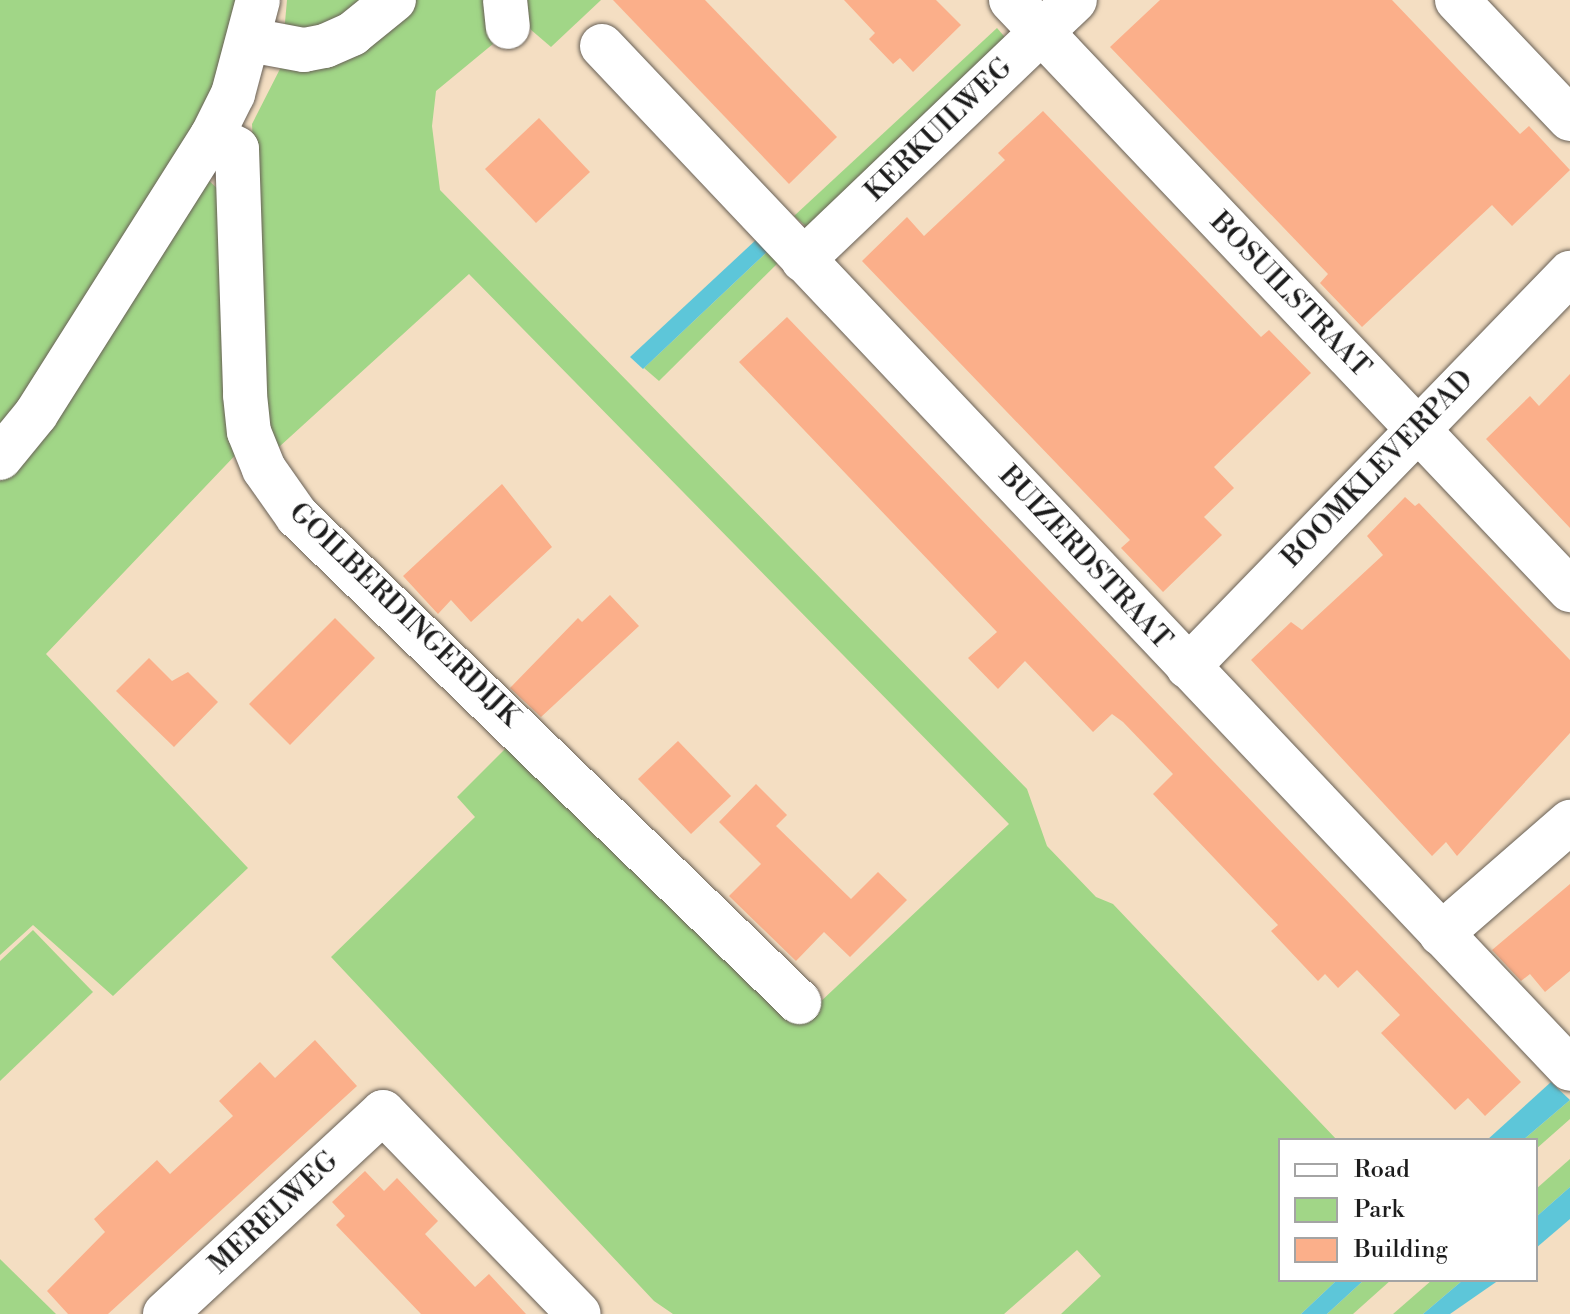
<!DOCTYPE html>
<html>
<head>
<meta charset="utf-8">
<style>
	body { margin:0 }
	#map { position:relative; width:1570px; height:1314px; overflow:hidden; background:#f4dec2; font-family:"Libre Bodoni",serif }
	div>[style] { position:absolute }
	.green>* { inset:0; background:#a1d687 }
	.water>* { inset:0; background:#5dc6d9 }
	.building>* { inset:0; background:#fbaf8a }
	.roads { filter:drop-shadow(0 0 2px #686056) drop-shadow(0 0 2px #686056) }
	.minor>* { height:44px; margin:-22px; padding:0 22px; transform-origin:22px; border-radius:22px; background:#fff }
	span { translate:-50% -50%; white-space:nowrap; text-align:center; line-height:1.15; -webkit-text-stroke:8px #fff; paint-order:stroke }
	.street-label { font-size:28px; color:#1c1c1c }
	.legend { position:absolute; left:1278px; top:1138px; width:260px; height:144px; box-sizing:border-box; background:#fff; border:2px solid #a4a4a4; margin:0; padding:10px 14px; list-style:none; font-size:24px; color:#1c1c1c }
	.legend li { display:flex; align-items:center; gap:16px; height:40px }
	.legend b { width:40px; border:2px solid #a4a4a4 }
</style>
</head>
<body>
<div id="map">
	<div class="green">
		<div style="clip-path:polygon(0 0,247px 0,208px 117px,0 437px)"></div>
		<div style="clip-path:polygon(287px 0,497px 0,499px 39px,436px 91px,432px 126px,440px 190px,1027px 789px,1047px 846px,1096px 897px,1113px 904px,1337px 1140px,1280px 1140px,1280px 1280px,1337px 1280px,1301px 1314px,1061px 1314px,1101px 1276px,1077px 1250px,1004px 1314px,673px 1314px,654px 1301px,331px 957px,475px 817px,457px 797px,509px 745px,800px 1021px,1009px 824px,469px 274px,268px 457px,252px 124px,281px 67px)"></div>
		<div style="clip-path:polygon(527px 0,601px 0,551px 47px,530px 29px)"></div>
		<div style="clip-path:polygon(997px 28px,1010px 43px,808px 228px,794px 216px)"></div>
		<div style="clip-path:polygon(205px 177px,220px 191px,244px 446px,46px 654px,248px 868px,113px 996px,33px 925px,0 955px,0 481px,50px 423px)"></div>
		<div style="clip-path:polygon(767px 252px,782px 259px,659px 381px,644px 368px)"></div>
		<div style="clip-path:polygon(33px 930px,93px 992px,0 1081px,0 961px)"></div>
		<div style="clip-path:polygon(1570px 1100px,1570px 1119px,1536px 1149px,1536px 1140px,1523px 1140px)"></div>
		<div style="clip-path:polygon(1570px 1159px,1570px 1187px,1536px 1217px,1536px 1189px)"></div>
		<div style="clip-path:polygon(0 1259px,56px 1314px,0 1314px)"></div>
		<div style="clip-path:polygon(1364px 1280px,1391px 1280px,1353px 1314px,1327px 1314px)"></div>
		<div style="clip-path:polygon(1432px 1280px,1463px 1280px,1423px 1314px,1393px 1314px)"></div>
	</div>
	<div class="water">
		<div style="clip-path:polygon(758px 238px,770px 249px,643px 369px,630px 357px)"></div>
		<div style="clip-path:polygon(1551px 1082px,1570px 1100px,1523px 1140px,1487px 1140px)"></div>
		<div style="clip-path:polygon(1570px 1187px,1570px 1219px,1536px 1248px,1536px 1217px)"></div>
		<div style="clip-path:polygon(1337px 1280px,1364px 1280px,1327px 1314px,1301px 1314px)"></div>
		<div style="clip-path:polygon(1463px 1280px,1499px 1280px,1450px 1314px,1423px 1314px)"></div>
	</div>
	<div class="building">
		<div style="clip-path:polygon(613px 0,705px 0,837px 137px,789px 184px)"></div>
		<div style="clip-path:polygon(844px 0,936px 0,961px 25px,913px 72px,900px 58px,893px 64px,869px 39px,875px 33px)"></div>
		<div style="clip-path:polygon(1160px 0,1392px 0,1520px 134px,1529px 126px,1570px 170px,1512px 226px,1492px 205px,1362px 327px,1320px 283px,1328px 274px,1110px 47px)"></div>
		<div style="clip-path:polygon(1043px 111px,1261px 337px,1269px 330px,1311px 373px,1214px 467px,1234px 488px,1204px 517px,1222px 535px,1163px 592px,1121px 548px,1130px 540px,862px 261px,907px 217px,924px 236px,1005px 160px,998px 153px)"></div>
		<div style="clip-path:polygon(539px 118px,590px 172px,536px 223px,485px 169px)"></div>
		<div style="clip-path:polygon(787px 317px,1521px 1082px,1485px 1116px,1468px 1098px,1455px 1110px,1381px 1033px,1400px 1015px,1357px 970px,1338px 988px,1325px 974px,1318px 981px,1271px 931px,1278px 925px,1153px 794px,1173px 774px,1123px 722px,1112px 714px,1093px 732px,1025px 661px,998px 689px,968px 658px,997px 632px,739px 362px)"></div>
		<div style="clip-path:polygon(1570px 374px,1570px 528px,1486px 439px,1530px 396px,1539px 406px)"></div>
		<div style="clip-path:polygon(502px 484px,552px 547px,471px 622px,451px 600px,438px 614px,403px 576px)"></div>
		<div style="clip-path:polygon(1405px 497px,1415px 506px,1419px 503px,1570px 660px,1570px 733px,1457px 856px,1446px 842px,1432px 856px,1251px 660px,1291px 622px,1302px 630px,1383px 555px,1367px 536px)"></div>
		<div style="clip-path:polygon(610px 595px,639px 626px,541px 717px,510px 688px,578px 618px,582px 622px)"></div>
		<div style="clip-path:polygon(335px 618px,375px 658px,290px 745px,249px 704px)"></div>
		<div style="clip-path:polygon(149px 658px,172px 681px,188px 672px,218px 702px,174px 747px,116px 691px)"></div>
		<div style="clip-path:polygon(678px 741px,731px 796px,691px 834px,638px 779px)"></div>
		<div style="clip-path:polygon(756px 784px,787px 815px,776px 826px,851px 899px,878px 872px,907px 900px,850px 957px,824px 932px,796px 961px,729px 896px,761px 864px,719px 822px)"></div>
		<div style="clip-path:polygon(1570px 884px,1570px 971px,1545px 992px,1530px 974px,1521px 981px,1492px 950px)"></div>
		<div style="clip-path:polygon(315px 1040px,357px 1086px,108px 1314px,68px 1314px,47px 1291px,105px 1232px,94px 1219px,157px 1160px,170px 1174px,233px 1116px,219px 1101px,260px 1062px,275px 1078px)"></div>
		<div style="clip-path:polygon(365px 1171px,384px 1191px,397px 1178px,438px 1221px,425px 1234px,475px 1287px,489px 1274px,526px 1314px,421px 1314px,336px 1225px,345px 1216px,332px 1202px)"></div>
	</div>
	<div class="roads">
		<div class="minor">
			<div style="left:505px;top:0;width:27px;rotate:84deg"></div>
			<div style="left:1011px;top:0;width:813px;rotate:46.55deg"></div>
			<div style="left:1457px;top:0;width:164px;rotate:46.5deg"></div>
			<div style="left:250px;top:40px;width:55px;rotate:10.5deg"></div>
			<div style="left:304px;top:50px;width:21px;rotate:-11deg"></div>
			<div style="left:325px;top:46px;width:30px;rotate:-24deg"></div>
			<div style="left:352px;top:34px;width:54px;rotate:-39deg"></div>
			<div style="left:602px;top:46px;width:1408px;rotate:46.58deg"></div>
			<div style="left:212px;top:136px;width:28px;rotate:27deg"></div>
			<div style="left:237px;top:149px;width:246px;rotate:88.1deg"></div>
			<div style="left:245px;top:395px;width:37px;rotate:84deg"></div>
			<div style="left:249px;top:432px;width:40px;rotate:68deg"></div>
			<div style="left:264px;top:469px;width:57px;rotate:54.9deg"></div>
			<div style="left:297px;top:516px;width:699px;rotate:44.07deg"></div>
			<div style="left:803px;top:260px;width:376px;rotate:-43.7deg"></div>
			<div style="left:0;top:458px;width:57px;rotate:-50.7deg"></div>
			<div style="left:36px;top:414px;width:329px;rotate:-57.7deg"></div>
			<div style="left:212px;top:136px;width:47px;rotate:-63.4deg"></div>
			<div style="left:233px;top:94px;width:97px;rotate:-75.1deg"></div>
			<div style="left:1188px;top:667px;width:549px;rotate:-45.89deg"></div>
			<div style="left:1441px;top:934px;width:171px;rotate:-41deg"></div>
			<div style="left:165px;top:1314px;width:297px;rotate:-42.8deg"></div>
			<div style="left:383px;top:1112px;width:281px;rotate:45.9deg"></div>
		</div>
	</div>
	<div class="street-label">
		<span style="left:939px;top:130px;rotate:-44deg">KERKUILWEG</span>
		<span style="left:1290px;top:295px;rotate:46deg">BOSUILSTRAAT</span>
		<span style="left:1378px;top:469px;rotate:-46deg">BOOMKLEVERPAD</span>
		<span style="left:1085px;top:558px;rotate:47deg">BUIZERDSTRAAT</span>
		<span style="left:404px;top:615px;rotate:44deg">GOILBERDINGERDIJK</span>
		<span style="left:274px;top:1213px;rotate:-43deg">MERELWEG</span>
	</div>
	<ul class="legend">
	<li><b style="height:10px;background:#fff"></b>Road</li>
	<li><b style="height:22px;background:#a1d687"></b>Park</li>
	<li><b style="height:22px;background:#fbaf8a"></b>Building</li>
	</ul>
</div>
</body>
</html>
